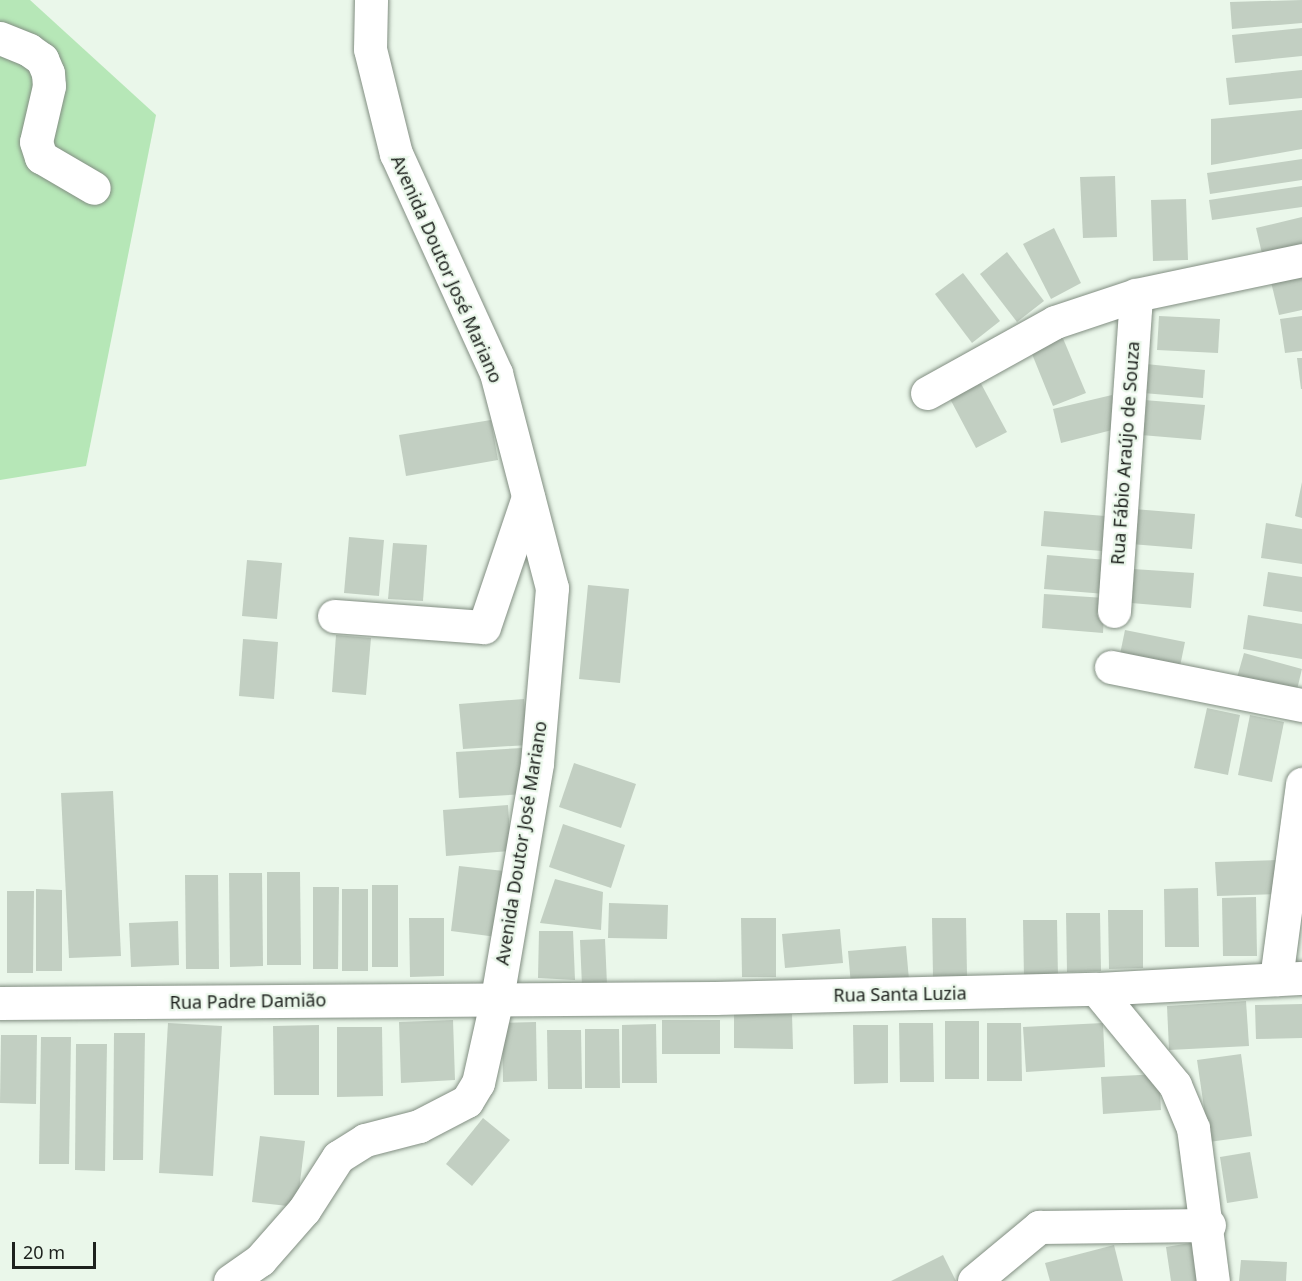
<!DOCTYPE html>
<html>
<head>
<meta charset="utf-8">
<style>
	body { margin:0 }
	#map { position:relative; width:1302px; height:1281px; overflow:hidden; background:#eaf7ea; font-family:"Noto Sans",sans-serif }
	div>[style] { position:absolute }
	.green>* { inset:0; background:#b6e7b7 }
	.building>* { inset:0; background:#c2cfc2 }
	.roads { filter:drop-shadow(0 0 2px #828e82) drop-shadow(0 0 2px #828e82) }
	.minor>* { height:33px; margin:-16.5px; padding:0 16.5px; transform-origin:16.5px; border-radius:16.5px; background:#fff }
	span { translate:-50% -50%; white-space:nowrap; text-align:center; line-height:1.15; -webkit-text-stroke:4.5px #eaf7ea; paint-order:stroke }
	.street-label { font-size:18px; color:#1d211d }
	.scale { position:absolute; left:12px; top:1242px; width:84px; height:27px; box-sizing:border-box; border:3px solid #1d211d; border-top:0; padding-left:8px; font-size:18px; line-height:21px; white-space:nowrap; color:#1d211d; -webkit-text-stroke:4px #eaf7ea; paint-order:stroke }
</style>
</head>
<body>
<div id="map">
	<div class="green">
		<div style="clip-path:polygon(0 0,30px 0,156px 115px,86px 466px,0 480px)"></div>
	</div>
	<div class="building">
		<div style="clip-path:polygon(1302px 0,1302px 23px,1232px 29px,1230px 2px)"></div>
		<div style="clip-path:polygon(1302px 28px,1302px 56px,1235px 63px,1232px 35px)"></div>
		<div style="clip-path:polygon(1302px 70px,1302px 98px,1229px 105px,1226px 78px)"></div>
		<div style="clip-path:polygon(1302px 110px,1302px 149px,1211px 165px,1211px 119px)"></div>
		<div style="clip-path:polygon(1302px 159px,1302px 180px,1210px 194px,1207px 173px)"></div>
		<div style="clip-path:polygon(1115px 176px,1117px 237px,1083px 238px,1080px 177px)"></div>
		<div style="clip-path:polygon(1302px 186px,1302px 207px,1212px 220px,1209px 200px)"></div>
		<div style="clip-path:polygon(1186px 199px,1188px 260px,1153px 261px,1151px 200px)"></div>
		<div style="clip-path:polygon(1302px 217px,1302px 253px,1264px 262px,1256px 228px)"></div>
		<div style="clip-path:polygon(1054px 228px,1081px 283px,1051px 299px,1023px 244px)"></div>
		<div style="clip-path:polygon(1007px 252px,1044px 301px,1017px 322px,980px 274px)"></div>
		<div style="clip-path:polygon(963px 273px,1000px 321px,972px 343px,935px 294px)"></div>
		<div style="clip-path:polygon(1302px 275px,1302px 310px,1279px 315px,1271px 282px)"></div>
		<div style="clip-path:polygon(1159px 316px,1220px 319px,1218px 353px,1157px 350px)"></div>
		<div style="clip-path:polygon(1302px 316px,1302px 351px,1285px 353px,1280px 319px)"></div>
		<div style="clip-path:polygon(1062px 336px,1086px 393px,1053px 406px,1030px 349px)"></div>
		<div style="clip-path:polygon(1297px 358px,1302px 358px,1302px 389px,1301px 389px)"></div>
		<div style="clip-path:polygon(1146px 364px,1205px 370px,1203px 398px,1143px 393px)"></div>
		<div style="clip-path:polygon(978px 378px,1007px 432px,976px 448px,948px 395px)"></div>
		<div style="clip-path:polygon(1112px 395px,1120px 428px,1061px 443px,1053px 409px)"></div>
		<div style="clip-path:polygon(1144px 400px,1205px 405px,1201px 440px,1141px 435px)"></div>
		<div style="clip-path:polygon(491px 420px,498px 460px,406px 476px,399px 435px)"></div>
		<div style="clip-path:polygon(1302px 482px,1302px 518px,1295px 516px)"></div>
		<div style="clip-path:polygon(1134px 509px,1195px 514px,1192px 549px,1131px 544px)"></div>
		<div style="clip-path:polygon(1044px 511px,1105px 516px,1102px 551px,1041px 546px)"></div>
		<div style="clip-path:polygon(1266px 523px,1302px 529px,1302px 564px,1261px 558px)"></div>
		<div style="clip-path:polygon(349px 537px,384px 540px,379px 596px,344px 593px)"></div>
		<div style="clip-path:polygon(393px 543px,427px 545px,423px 601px,388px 599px)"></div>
		<div style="clip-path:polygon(1047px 555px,1107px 560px,1105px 594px,1044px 589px)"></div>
		<div style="clip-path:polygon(247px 560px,282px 563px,277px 619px,242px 616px)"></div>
		<div style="clip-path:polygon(1133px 569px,1194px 573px,1191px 608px,1131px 603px)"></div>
		<div style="clip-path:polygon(1268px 572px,1302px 577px,1302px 612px,1263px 606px)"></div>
		<div style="clip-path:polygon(588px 585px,629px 589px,620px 683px,579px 679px)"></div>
		<div style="clip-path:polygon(1044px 594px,1105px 598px,1103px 633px,1042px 628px)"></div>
		<div style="clip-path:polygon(1248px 615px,1302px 624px,1302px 659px,1243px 649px)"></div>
		<div style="clip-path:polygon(1125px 630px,1185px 642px,1178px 676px,1118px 664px)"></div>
		<div style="clip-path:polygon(336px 635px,371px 638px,366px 695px,332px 692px)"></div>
		<div style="clip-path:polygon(243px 639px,278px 642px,274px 699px,239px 696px)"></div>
		<div style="clip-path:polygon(1244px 653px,1302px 669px,1295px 698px,1236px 681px)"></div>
		<div style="clip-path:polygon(524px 699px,528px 745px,463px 749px,459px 704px)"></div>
		<div style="clip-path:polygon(1207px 708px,1240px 715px,1228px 775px,1194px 768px)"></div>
		<div style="clip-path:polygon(1250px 715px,1284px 722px,1272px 782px,1238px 775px)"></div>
		<div style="clip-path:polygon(522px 748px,525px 794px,459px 798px,456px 752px)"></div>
		<div style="clip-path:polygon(574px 763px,636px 784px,621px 828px,559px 807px)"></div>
		<div style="clip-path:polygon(113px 791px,121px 956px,69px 958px,61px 793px)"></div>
		<div style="clip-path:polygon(508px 805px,511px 851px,446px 856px,443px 810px)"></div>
		<div style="clip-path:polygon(563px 824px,625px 845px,611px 888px,549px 867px)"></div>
		<div style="clip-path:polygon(1276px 860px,1277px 894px,1217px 896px,1215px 862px)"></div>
		<div style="clip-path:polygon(459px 866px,504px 871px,497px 937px,451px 931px)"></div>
		<div style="clip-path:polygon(267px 872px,300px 872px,301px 965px,267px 965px)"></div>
		<div style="clip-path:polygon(229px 873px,262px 873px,263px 966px,230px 967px)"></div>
		<div style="clip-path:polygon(185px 875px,218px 875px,219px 969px,186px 969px)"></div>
		<div style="clip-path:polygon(555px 879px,603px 892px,601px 930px,540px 923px)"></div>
		<div style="clip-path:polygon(372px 885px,398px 885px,398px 967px,372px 967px)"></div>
		<div style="clip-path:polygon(313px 887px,339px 887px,338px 969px,313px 969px)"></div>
		<div style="clip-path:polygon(1198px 888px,1199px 947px,1165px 947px,1164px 889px)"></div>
		<div style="clip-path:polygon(36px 889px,62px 890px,62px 971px,36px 971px)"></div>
		<div style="clip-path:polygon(342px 889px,368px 889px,368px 971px,342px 971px)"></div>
		<div style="clip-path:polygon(7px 891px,34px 891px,33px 973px,7px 973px)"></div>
		<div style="clip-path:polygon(1256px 897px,1257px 956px,1223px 956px,1222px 898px)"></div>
		<div style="clip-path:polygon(609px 903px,668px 905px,667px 939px,608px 938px)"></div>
		<div style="clip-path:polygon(1108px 910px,1143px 910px,1143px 968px,1109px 969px)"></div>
		<div style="clip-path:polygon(1066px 913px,1100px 913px,1101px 971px,1067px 972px)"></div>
		<div style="clip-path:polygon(409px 918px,444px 918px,444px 976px,410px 977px)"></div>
		<div style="clip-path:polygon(741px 918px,776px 918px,776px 977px,742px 977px)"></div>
		<div style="clip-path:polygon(932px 918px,966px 918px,967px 976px,933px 977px)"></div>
		<div style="clip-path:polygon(1023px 920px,1057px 920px,1058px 979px,1024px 979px)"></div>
		<div style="clip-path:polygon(178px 921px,179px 965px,131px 967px,129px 923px)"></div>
		<div style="clip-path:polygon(840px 929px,843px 963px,785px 968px,782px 934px)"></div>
		<div style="clip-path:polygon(539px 931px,573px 931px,575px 980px,538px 978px)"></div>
		<div style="clip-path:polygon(605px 939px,607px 985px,582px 986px,580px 940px)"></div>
		<div style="clip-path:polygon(906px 946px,909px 980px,851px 985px,848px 951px)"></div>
		<div style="clip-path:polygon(1246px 1001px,1249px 1046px,1169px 1050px,1167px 1006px)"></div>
		<div style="clip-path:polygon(1302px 1004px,1302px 1038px,1256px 1039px,1255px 1005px)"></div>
		<div style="clip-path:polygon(734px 1014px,792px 1014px,793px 1049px,734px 1048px)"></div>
		<div style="clip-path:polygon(453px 1020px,455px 1080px,401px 1083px,399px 1022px)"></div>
		<div style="clip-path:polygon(662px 1020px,720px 1020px,720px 1054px,662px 1054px)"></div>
		<div style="clip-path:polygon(945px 1021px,979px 1021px,979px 1079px,945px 1079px)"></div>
		<div style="clip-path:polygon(536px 1022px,537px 1081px,503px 1082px,502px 1023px)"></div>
		<div style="clip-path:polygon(168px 1023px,222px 1026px,213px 1176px,159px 1173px)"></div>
		<div style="clip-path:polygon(899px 1023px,933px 1023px,934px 1082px,900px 1082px)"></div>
		<div style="clip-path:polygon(987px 1023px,1021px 1023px,1022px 1081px,987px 1081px)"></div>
		<div style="clip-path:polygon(1103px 1023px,1105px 1067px,1026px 1072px,1023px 1027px)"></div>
		<div style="clip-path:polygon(656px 1024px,657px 1083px,622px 1083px,622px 1025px)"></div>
		<div style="clip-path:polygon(319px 1025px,319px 1095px,274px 1095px,273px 1026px)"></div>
		<div style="clip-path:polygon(853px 1025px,888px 1025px,888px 1083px,854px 1084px)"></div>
		<div style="clip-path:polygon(337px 1027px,382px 1027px,383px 1096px,337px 1097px)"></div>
		<div style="clip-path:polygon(585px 1029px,619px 1029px,620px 1088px,585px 1088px)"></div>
		<div style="clip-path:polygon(547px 1030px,581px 1030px,582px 1089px,548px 1089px)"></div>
		<div style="clip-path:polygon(114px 1033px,145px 1033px,143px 1160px,113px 1160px)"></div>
		<div style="clip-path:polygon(1px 1035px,37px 1035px,36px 1104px,0 1103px)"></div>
		<div style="clip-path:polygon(41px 1037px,71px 1037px,69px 1164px,39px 1164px)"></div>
		<div style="clip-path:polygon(76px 1044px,107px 1044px,105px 1171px,75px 1170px)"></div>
		<div style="clip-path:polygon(1241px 1054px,1252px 1136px,1209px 1142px,1197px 1060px)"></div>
		<div style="clip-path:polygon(1159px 1074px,1161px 1110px,1103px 1114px,1101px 1077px)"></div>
		<div style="clip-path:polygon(483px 1118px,510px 1140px,472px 1186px,446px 1164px)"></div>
		<div style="clip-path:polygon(260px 1136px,305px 1141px,297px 1207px,252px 1202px)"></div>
		<div style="clip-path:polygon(1250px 1152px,1258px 1198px,1227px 1203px,1220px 1157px)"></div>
		<div style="clip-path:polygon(1196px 1242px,1202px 1281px,1171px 1281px,1166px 1247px)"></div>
		<div style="clip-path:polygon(1114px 1245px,1123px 1281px,1050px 1281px,1045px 1263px)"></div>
		<div style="clip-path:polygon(943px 1255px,956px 1281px,891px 1281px)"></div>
		<div style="clip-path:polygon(1241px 1260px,1287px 1262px,1286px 1281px,1239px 1281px)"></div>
	</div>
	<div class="roads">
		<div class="minor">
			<div style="left:0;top:38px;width:31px;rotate:22deg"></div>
			<div style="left:29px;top:50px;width:16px;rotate:35deg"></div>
			<div style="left:42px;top:59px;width:15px;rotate:67deg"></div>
			<div style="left:48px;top:73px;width:13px;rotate:86deg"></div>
			<div style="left:49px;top:86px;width:57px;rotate:103.1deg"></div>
			<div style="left:36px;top:142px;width:16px;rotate:72deg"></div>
			<div style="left:41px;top:157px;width:61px;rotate:30.3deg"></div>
			<div style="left:927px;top:393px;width:146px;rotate:-29deg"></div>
			<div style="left:1055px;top:322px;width:85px;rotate:-18.4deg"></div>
			<div style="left:1136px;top:295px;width:170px;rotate:-11.9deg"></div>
			<div style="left:1114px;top:611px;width:317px;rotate:-86deg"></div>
			<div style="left:334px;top:616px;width:150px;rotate:4.2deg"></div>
			<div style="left:484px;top:627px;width:137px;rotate:-71.3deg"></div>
			<div style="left:1111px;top:667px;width:195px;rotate:11.3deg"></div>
			<div style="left:1276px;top:979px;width:197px;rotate:-82.4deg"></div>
			<div style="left:1096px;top:989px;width:124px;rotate:50.5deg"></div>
			<div style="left:1175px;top:1085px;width:47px;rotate:67.3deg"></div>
			<div style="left:1193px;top:1128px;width:154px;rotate:82.6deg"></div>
			<div style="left:0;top:1003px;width:715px;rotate:-0.4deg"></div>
			<div style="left:715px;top:998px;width:381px;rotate:-1.4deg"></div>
			<div style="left:1096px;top:989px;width:206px;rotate:-3.1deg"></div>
			<div style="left:230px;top:1281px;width:37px;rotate:-35deg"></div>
			<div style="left:260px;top:1260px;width:67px;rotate:-48.7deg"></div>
			<div style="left:304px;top:1210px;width:63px;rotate:-57.3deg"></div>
			<div style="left:338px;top:1157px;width:32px;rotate:-32deg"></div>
			<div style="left:365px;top:1140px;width:56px;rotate:-14.5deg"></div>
			<div style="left:419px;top:1126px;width:54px;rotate:-27.5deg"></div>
			<div style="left:467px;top:1101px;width:21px;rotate:-59deg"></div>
			<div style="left:478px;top:1083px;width:87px;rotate:-77.4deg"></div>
			<div style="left:497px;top:998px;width:238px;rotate:-80.3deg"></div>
			<div style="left:537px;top:763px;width:176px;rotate:-85.1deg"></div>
			<div style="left:552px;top:588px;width:222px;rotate:-104.6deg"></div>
			<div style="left:496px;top:373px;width:241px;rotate:-114.5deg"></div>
			<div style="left:396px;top:154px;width:108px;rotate:-103.9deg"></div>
			<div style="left:370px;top:49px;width:49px;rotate:-88.8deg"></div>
			<div style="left:974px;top:1281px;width:85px;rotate:-39.7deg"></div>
			<div style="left:1039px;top:1227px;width:170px;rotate:-0.7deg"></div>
		</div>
	</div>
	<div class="street-label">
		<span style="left:447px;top:269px;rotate:66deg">Avenida Doutor José Mariano</span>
		<span style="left:1125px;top:453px;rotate:-86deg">Rua Fábio Araújo de Souza</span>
		<span style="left:521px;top:843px;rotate:-81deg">Avenida Doutor José Mariano</span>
		<span style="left:900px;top:994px;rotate:-1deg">Rua Santa Luzia</span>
		<span style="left:248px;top:1001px;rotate:-1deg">Rua Padre Damião</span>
	</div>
	<div class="scale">20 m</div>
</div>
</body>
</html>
